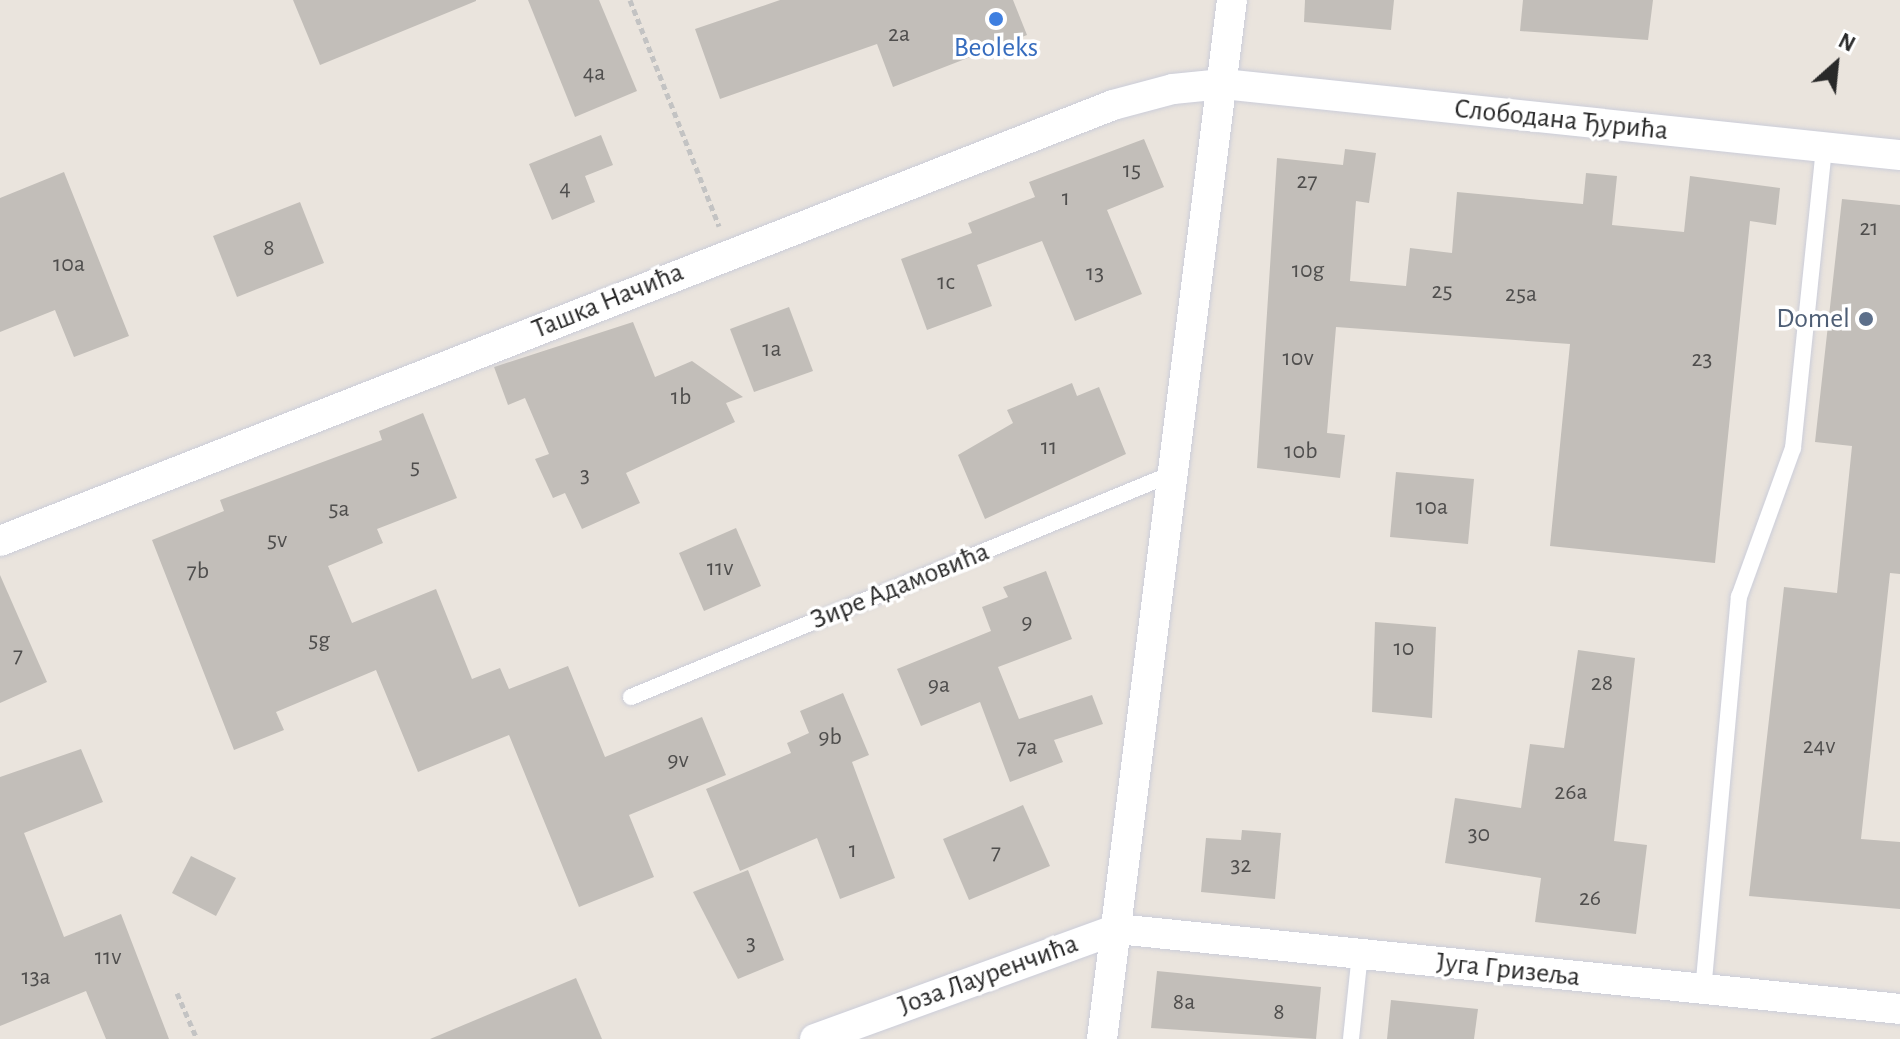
<!DOCTYPE html>
<html>
<head>
<meta charset="utf-8">
<style>
	body { margin:0 }
	#map { position:relative; width:1900px; height:1039px; overflow:hidden; background:#eae4dd; font-family:"Alegreya Sans",sans-serif }
	div>[style] { position:absolute }
	.building>* { inset:0; background:#c2beb9 }
	.path>* { height:5px; margin-top:-2.5px; transform-origin:0; background:repeating-linear-gradient(90deg,#c3c3c3 0 6px,transparent 0 10px) }
	.roads { filter:drop-shadow(0 0 2px #cbcdd9) drop-shadow(0 0 2px #cbcdd9) }
	.lane>* { height:16px; margin:-8px; padding:0 8px; transform-origin:8px; border-radius:8px; background:#fff }
	.street>* { height:30px; margin:-15px; padding:0 15px; transform-origin:15px; border-radius:15px; background:#fff }
	.dots>* { width:22px; height:22px; translate:-50% -50%; box-sizing:border-box; border:4px solid #fff; border-radius:50% }
	span { translate:-50% -50%; white-space:nowrap; text-align:center; line-height:1.15; -webkit-text-stroke:7px #fff; paint-order:stroke }
	.number-label { font-size:24px; color:#4f4e4d }
	.number-label span { -webkit-text-stroke-width:0 }
	.shop-label { font-size:28px; color:#366cbe }
	.street-label { font-size:28px; color:#292929 }
	.service-label { font-size:28px; color:#4e5e75 }
	.right { translate:-100% -50%; text-align:right }
	.north { position:absolute; left:1796px; top:24px; width:80px; height:80px; -webkit-text-stroke:6px #fff; paint-order:stroke; rotate:27deg; font-size:22px; font-weight:700; line-height:32px; text-align:center; color:#292929 }
	.north::after { content:''; display:block; margin:auto; width:28px; height:36px; background:#292929; clip-path:polygon(50% 0,100% 100%,50% 72%,0 100%) }
</style>
</head>
<body>
<div id="map">
	<div class="building">
		<div style="clip-path:polygon(293px 0,476px 0,476px 1px,320px 65px)"></div>
		<div style="clip-path:polygon(528px 0,599px 0,637px 91px,575px 117px)"></div>
		<div style="clip-path:polygon(780px 0,1013px 0,1027px 35px,893px 87px,877px 44px,720px 99px,695px 29px)"></div>
		<div style="clip-path:polygon(1305px 0,1394px 0,1391px 30px,1304px 22px)"></div>
		<div style="clip-path:polygon(1523px 0,1653px 0,1648px 40px,1520px 31px)"></div>
		<div style="clip-path:polygon(601px 135px,613px 165px,585px 176px,595px 202px,552px 220px,529px 164px)"></div>
		<div style="clip-path:polygon(1144px 139px,1164px 187px,1107px 210px,1142px 294px,1075px 321px,1042px 241px,977px 265px,992px 306px,927px 330px,901px 259px,972px 233px,968px 223px,1035px 197px,1029px 182px)"></div>
		<div style="clip-path:polygon(1345px 149px,1376px 153px,1369px 203px,1356px 201px,1350px 281px,1406px 286px,1410px 248px,1452px 253px,1457px 192px,1583px 204px,1586px 173px,1617px 176px,1612px 225px,1684px 232px,1690px 176px,1780px 188px,1776px 225px,1750px 221px,1715px 563px,1550px 546px,1570px 344px,1336px 327px,1327px 433px,1345px 435px,1340px 478px,1257px 468px,1277px 158px,1343px 165px)"></div>
		<div style="clip-path:polygon(64px 172px,129px 336px,74px 357px,55px 310px,0 332px,0 198px)"></div>
		<div style="clip-path:polygon(1842px 199px,1900px 205px,1900px 574px,1890px 573px,1861px 839px,1900px 842px,1900px 909px,1749px 896px,1784px 587px,1837px 593px,1852px 446px,1815px 442px)"></div>
		<div style="clip-path:polygon(300px 202px,324px 263px,237px 297px,213px 236px)"></div>
		<div style="clip-path:polygon(789px 307px,813px 371px,754px 392px,730px 329px)"></div>
		<div style="clip-path:polygon(633px 322px,655px 377px,692px 361px,743px 397px,726px 403px,735px 422px,626px 473px,640px 503px,582px 529px,565px 493px,553px 498px,535px 459px,549px 454px,525px 398px,508px 405px,494px 367px)"></div>
		<div style="clip-path:polygon(1072px 383px,1077px 396px,1099px 387px,1126px 454px,985px 519px,958px 455px,1013px 423px,1007px 410px)"></div>
		<div style="clip-path:polygon(423px 413px,457px 498px,377px 529px,383px 543px,328px 566px,352px 623px,436px 589px,472px 679px,500px 668px,509px 689px,568px 666px,605px 757px,702px 717px,726px 775px,629px 815px,654px 877px,579px 907px,509px 735px,418px 772px,376px 670px,276px 712px,284px 730px,234px 750px,152px 540px,224px 511px,220px 500px,382px 440px,379px 431px)"></div>
		<div style="clip-path:polygon(1396px 472px,1474px 479px,1468px 544px,1390px 537px)"></div>
		<div style="clip-path:polygon(736px 528px,761px 586px,704px 611px,679px 553px)"></div>
		<div style="clip-path:polygon(1046px 571px,1072px 639px,998px 667px,1019px 719px,1092px 695px,1103px 724px,1054px 740px,1063px 762px,1010px 782px,980px 702px,921px 726px,897px 669px,991px 631px,982px 607px,1008px 597px,1003px 587px)"></div>
		<div style="clip-path:polygon(0 575px,47px 682px,0 703px)"></div>
		<div style="clip-path:polygon(1375px 622px,1436px 627px,1432px 718px,1372px 712px)"></div>
		<div style="clip-path:polygon(1578px 650px,1635px 658px,1614px 841px,1647px 845px,1636px 934px,1535px 922px,1541px 878px,1445px 863px,1455px 798px,1521px 808px,1530px 744px,1564px 748px)"></div>
		<div style="clip-path:polygon(843px 693px,869px 755px,852px 762px,895px 878px,840px 899px,817px 838px,740px 871px,706px 789px,791px 753px,787px 743px,809px 733px,800px 711px)"></div>
		<div style="clip-path:polygon(81px 749px,103px 802px,24px 833px,64px 937px,121px 914px,169px 1039px,106px 1039px,86px 991px,0 1026px,0 777px)"></div>
		<div style="clip-path:polygon(1023px 805px,1050px 866px,969px 900px,943px 839px)"></div>
		<div style="clip-path:polygon(1242px 830px,1281px 833px,1275px 899px,1201px 892px,1206px 838px,1241px 840px)"></div>
		<div style="clip-path:polygon(191px 856px,236px 878px,216px 916px,172px 893px)"></div>
		<div style="clip-path:polygon(748px 870px,784px 960px,738px 979px,693px 892px)"></div>
		<div style="clip-path:polygon(1157px 971px,1321px 987px,1316px 1039px,1151px 1028px)"></div>
		<div style="clip-path:polygon(576px 978px,602px 1039px,430px 1039px)"></div>
		<div style="clip-path:polygon(1391px 1000px,1478px 1009px,1474px 1039px,1387px 1039px)"></div>
	</div>
	<div class="path">
		<div style="left:630px;top:0;width:243px;rotate:68.5deg"></div>
		<div style="left:177px;top:993px;width:50px;rotate:66.5deg"></div>
	</div>
	<div class="roads">
		<div class="lane">
			<div style="left:631px;top:697px;width:582px;rotate:-22.42deg"></div>
			<div style="left:1703px;top:991px;width:396px;rotate:-84.8deg"></div>
			<div style="left:1739px;top:597px;width:158px;rotate:-70.1deg"></div>
			<div style="left:1793px;top:448px;width:302px;rotate:-84.1deg"></div>
			<div style="left:1351px;top:1039px;width:86px;rotate:-84deg"></div>
		</div>
		<div class="street">
			<div style="left:0;top:541px;width:1195px;rotate:-21.39deg"></div>
			<div style="left:1113px;top:105px;width:62px;rotate:-14.9deg"></div>
			<div style="left:1173px;top:89px;width:50px;rotate:-5.7deg"></div>
			<div style="left:1223px;top:84px;width:681px;rotate:5.99deg"></div>
			<div style="left:815px;top:1039px;width:321px;rotate:-20deg"></div>
			<div style="left:1117px;top:929px;width:787px;rotate:5.83deg"></div>
			<div style="left:1102px;top:1039px;width:1047px;rotate:-82.87deg"></div>
		</div>
	</div>
	<div class="dots">
		<div style="left:996px;top:19px;background:#3f7fe0"></div>
		<div style="left:1866px;top:319px;background:#5c6f8a"></div>
	</div>
	<div class="number-label">
		<span style="left:899px;top:35px">2a</span>
		<span style="left:594px;top:74px">4a</span>
		<span style="left:1132px;top:171px">15</span>
		<span style="left:1307px;top:182px">27</span>
		<span style="left:565px;top:189px">4</span>
		<span style="left:1066px;top:199px">1</span>
		<span style="left:1869px;top:229px">21</span>
		<span style="left:269px;top:249px">8</span>
		<span style="left:69px;top:265px">10a</span>
		<span style="left:1308px;top:271px">10g</span>
		<span style="left:1095px;top:274px">13</span>
		<span style="left:946px;top:283px">1c</span>
		<span style="left:1442px;top:292px">25</span>
		<span style="left:1521px;top:295px">25a</span>
		<span style="left:772px;top:350px">1a</span>
		<span style="left:1298px;top:359px">10v</span>
		<span style="left:1702px;top:360px">23</span>
		<span style="left:681px;top:398px">1b</span>
		<span style="left:1049px;top:448px">11</span>
		<span style="left:1301px;top:452px">10b</span>
		<span style="left:415px;top:468px">5</span>
		<span style="left:585px;top:476px">3</span>
		<span style="left:1432px;top:508px">10a</span>
		<span style="left:339px;top:510px">5a</span>
		<span style="left:277px;top:541px">5v</span>
		<span style="left:720px;top:569px">11v</span>
		<span style="left:198px;top:572px">7b</span>
		<span style="left:1027px;top:623px">9</span>
		<span style="left:319px;top:641px">5g</span>
		<span style="left:1404px;top:649px">10</span>
		<span style="left:18px;top:656px">7</span>
		<span style="left:1602px;top:684px">28</span>
		<span style="left:939px;top:686px">9a</span>
		<span style="left:830px;top:738px">9b</span>
		<span style="left:1819px;top:747px">24v</span>
		<span style="left:1027px;top:748px">7a</span>
		<span style="left:678px;top:761px">9v</span>
		<span style="left:1571px;top:793px">26a</span>
		<span style="left:1479px;top:835px">30</span>
		<span style="left:853px;top:851px">1</span>
		<span style="left:996px;top:853px">7</span>
		<span style="left:1241px;top:866px">32</span>
		<span style="left:1590px;top:899px">26</span>
		<span style="left:751px;top:944px">3</span>
		<span style="left:108px;top:958px">11v</span>
		<span style="left:36px;top:978px">13a</span>
		<span style="left:1184px;top:1003px">8a</span>
		<span style="left:1279px;top:1013px">8</span>
	</div>
	<div class="shop-label">
		<span style="left:996px;top:48px">Beoleks</span>
	</div>
	<div class="street-label">
		<span style="left:1561px;top:120px;rotate:6deg">Слободана Ђурића</span>
		<span style="left:608px;top:301px;rotate:-22deg">Ташка Начића</span>
		<span style="left:900px;top:586px;rotate:-22deg">Зире Адамовића</span>
		<span style="left:1508px;top:970px;rotate:6deg">Југа Гризеља</span>
		<span style="left:988px;top:975px;rotate:-20deg">Јоза Лауренчића</span>
	</div>
	<div class="service-label">
		<span class="right" style="left:1850px;top:319px">Domel</span>
	</div>
	<div class="north">N</div>
</div>
</body>
</html>
